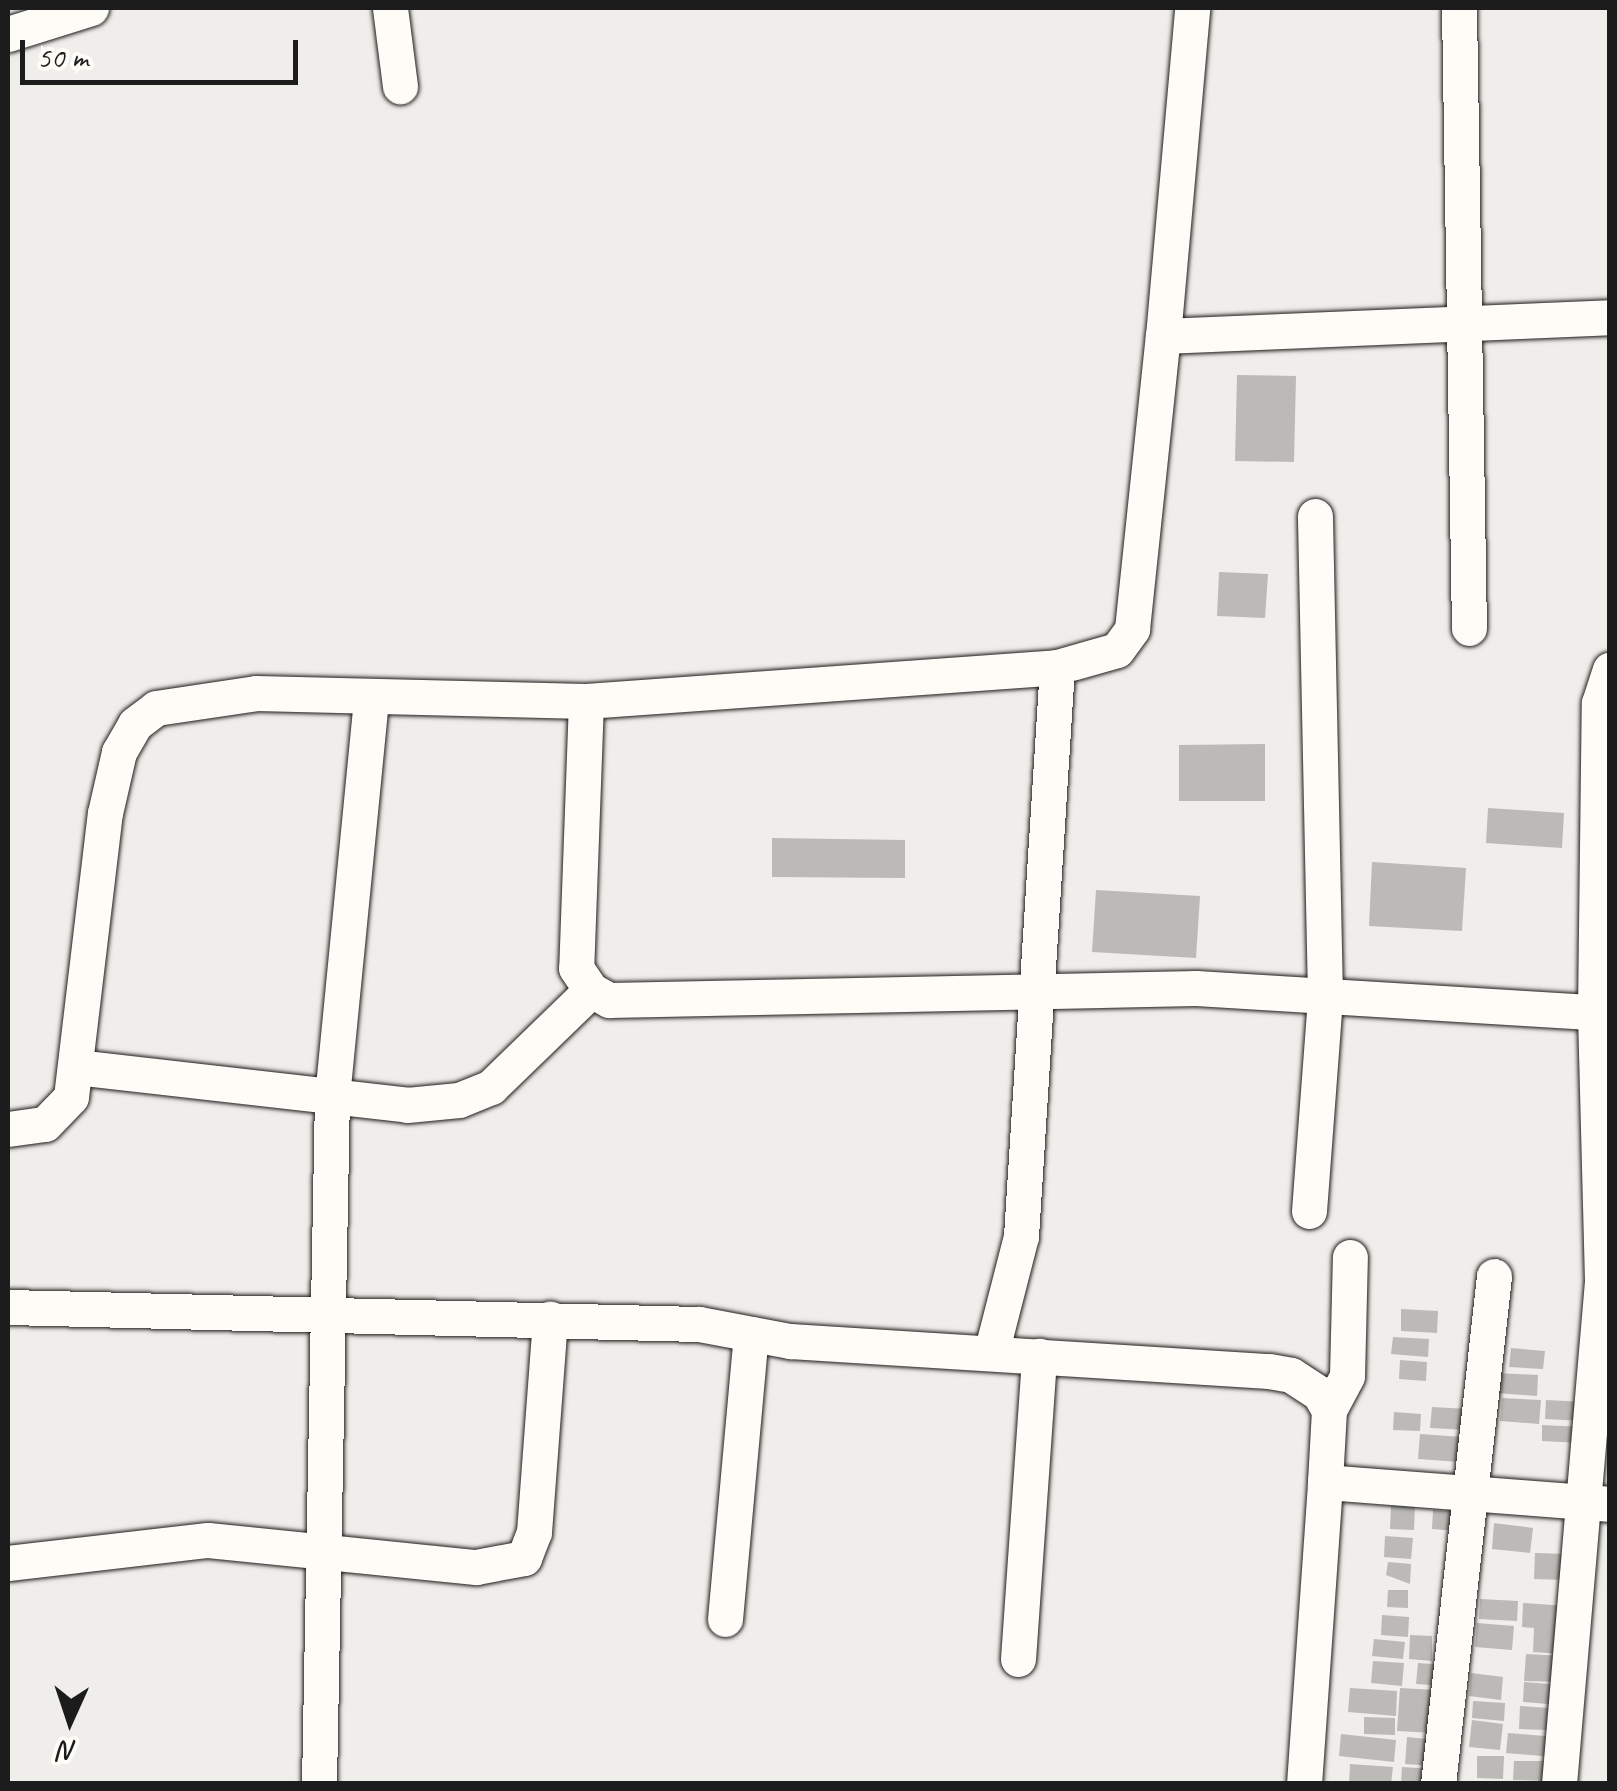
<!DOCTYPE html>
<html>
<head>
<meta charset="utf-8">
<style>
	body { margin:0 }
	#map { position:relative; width:1617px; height:1791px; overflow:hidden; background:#f0eeea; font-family:Caveat,sans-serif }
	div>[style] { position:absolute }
	.building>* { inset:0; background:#bbbab6 }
	.roads { filter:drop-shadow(0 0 2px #1c1c1c) drop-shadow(0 0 2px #1c1c1c) }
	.street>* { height:35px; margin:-17.5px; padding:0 17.5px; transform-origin:17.5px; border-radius:17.5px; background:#fdfcf7 }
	span { translate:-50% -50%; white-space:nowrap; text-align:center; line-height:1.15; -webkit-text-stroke:10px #fdfcf7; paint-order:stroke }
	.frame { position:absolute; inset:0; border:10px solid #1c1c1c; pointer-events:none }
	.north { position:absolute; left:20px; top:1671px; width:100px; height:100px; -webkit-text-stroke:8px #fdfcf7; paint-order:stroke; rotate:183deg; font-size:28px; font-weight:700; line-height:40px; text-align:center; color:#1c1c1c }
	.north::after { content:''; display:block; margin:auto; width:35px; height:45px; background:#1c1c1c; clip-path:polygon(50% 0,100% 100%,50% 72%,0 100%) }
	.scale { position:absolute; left:20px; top:40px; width:278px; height:45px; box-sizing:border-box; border:5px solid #1c1c1c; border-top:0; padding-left:12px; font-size:30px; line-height:35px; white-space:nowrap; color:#1c1c1c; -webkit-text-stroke:8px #fdfcf7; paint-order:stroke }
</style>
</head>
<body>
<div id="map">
	<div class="building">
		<div style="clip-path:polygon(1237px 375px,1296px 376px,1294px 462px,1235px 461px)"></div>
		<div style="clip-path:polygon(1219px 572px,1268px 574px,1265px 618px,1217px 616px)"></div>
		<div style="clip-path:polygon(1265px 744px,1265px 801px,1179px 801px,1179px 745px)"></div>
		<div style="clip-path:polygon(1488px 808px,1564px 813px,1562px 848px,1486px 843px)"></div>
		<div style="clip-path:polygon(772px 838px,905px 840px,905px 878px,772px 877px)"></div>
		<div style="clip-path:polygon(1372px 862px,1466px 868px,1462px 931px,1369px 926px)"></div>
		<div style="clip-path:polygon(1096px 890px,1200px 896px,1196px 958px,1092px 952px)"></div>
		<div style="clip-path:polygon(1401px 1309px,1438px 1311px,1437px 1333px,1401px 1331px)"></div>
		<div style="clip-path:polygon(1393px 1337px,1429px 1339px,1428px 1357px,1391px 1354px)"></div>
		<div style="clip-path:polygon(1511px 1348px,1545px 1351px,1543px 1369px,1509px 1367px)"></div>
		<div style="clip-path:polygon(1400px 1360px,1427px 1362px,1426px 1381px,1399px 1379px)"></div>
		<div style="clip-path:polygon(1496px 1373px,1538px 1375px,1537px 1396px,1495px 1393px)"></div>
		<div style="clip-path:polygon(1502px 1398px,1541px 1400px,1539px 1424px,1500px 1421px)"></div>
		<div style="clip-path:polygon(1546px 1400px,1585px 1402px,1584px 1421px,1545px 1419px)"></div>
		<div style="clip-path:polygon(1432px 1407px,1469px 1409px,1467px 1430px,1430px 1428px)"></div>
		<div style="clip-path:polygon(1394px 1412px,1421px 1414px,1420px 1431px,1393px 1430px)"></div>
		<div style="clip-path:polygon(1542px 1425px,1582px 1427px,1581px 1443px,1542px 1441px)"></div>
		<div style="clip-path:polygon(1420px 1434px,1462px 1437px,1460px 1462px,1418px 1459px)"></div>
		<div style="clip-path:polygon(1391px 1505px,1415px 1505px,1414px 1530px,1390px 1529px)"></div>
		<div style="clip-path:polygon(1433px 1510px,1458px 1512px,1457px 1531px,1432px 1529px)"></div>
		<div style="clip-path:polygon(1494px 1523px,1533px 1528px,1530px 1553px,1492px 1549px)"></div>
		<div style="clip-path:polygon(1385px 1536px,1413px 1538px,1411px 1559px,1384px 1557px)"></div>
		<div style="clip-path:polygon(1535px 1553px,1566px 1554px,1565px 1580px,1534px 1579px)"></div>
		<div style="clip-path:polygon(1388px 1562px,1411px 1564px,1410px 1584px,1386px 1575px)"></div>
		<div style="clip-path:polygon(1388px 1590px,1408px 1590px,1408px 1608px,1387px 1607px)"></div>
		<div style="clip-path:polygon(1480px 1599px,1518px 1601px,1517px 1621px,1479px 1619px)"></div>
		<div style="clip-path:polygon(1523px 1603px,1567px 1606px,1562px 1654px,1533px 1652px,1534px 1628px,1522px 1627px)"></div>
		<div style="clip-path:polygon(1382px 1615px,1409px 1617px,1408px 1637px,1381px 1635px)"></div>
		<div style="clip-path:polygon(1477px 1623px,1514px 1626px,1512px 1650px,1475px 1647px)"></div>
		<div style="clip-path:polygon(1410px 1635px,1432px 1636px,1432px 1661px,1409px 1659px)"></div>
		<div style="clip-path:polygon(1374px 1639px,1405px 1642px,1403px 1659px,1372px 1656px)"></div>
		<div style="clip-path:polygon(1526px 1654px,1564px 1656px,1564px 1682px,1524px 1681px)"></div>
		<div style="clip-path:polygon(1373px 1661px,1404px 1663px,1402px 1686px,1371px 1683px)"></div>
		<div style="clip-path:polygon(1418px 1663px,1445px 1665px,1444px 1686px,1416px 1684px)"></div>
		<div style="clip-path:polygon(1471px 1673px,1503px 1677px,1501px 1700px,1469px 1696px)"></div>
		<div style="clip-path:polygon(1524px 1682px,1562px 1685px,1560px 1705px,1523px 1702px)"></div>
		<div style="clip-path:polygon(1350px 1688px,1397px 1691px,1396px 1716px,1348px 1712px)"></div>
		<div style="clip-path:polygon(1400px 1688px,1436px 1690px,1433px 1733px,1397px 1731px)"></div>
		<div style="clip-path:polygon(1473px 1701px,1505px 1703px,1504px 1721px,1472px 1718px)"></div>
		<div style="clip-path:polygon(1520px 1706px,1548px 1708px,1547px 1730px,1519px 1729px)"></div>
		<div style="clip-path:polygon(1364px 1717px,1395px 1718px,1395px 1735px,1364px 1734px)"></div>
		<div style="clip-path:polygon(1472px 1720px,1503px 1724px,1500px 1750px,1469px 1747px)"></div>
		<div style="clip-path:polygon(1508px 1733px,1556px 1737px,1554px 1757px,1506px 1753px)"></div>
		<div style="clip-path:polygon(1341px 1734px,1396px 1740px,1394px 1762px,1339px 1756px)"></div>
		<div style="clip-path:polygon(1407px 1737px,1436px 1740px,1434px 1766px,1405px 1764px)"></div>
		<div style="clip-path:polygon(1477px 1756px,1504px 1756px,1503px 1779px,1477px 1778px)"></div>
		<div style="clip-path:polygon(1514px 1761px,1549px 1761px,1549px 1781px,1513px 1780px)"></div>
		<div style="clip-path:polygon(1350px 1764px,1393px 1767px,1391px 1784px,1349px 1784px)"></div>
		<div style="clip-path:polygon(1402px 1767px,1434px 1769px,1433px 1784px,1401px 1784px)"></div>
	</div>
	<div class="roads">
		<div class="street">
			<div style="left:390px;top:8px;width:79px;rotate:82.7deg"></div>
			<div style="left:1459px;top:8px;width:620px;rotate:89.08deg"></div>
			<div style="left:8px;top:34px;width:87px;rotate:-17.4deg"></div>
			<div style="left:1163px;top:336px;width:329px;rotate:-84.9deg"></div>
			<div style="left:586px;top:701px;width:267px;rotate:92.1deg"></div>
			<div style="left:576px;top:968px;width:27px;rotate:56deg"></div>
			<div style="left:591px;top:990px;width:21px;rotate:29deg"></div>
			<div style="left:609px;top:1000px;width:587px;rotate:-1.17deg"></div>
			<div style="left:1196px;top:988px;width:415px;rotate:3.5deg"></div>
			<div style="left:76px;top:1067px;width:333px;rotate:6.5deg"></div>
			<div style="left:407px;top:1105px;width:52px;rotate:-5.5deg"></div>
			<div style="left:459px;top:1100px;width:35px;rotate:-22deg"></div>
			<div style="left:491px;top:1087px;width:139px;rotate:-44.1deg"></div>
			<div style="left:8px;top:1129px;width:37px;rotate:-8deg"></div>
			<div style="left:45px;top:1124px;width:37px;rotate:-46deg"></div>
			<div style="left:71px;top:1097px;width:286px;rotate:-83.2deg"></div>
			<div style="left:105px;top:813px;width:63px;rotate:-77.1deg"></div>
			<div style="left:119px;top:752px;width:32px;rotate:-60deg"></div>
			<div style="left:135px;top:724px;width:26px;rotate:-37deg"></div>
			<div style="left:156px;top:708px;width:101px;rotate:-8.5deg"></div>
			<div style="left:256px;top:693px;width:330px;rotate:1.4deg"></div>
			<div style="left:586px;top:701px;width:472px;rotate:-4.1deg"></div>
			<div style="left:1057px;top:667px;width:62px;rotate:-15.8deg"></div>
			<div style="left:1117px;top:650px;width:26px;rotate:-54deg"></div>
			<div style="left:1132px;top:629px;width:295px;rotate:-84deg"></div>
			<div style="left:1163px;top:336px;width:447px;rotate:-2.4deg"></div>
			<div style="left:1309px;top:1211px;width:216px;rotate:-85.7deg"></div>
			<div style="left:1325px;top:996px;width:480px;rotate:-91.2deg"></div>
			<div style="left:8px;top:1307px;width:691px;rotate:1.41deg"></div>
			<div style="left:699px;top:1324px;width:93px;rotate:10.6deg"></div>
			<div style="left:790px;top:1341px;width:480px;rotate:3.6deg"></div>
			<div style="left:1269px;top:1371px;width:22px;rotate:10deg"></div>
			<div style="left:1291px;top:1375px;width:33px;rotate:33deg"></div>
			<div style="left:1319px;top:1393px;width:20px;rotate:60deg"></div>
			<div style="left:1329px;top:1410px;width:72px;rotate:93.2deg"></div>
			<div style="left:1325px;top:1482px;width:286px;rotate:4.4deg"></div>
			<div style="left:991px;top:1353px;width:121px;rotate:-75.6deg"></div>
			<div style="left:1021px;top:1236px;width:570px;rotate:-86.38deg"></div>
			<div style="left:1329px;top:1410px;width:38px;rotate:-62deg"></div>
			<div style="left:1347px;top:1376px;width:119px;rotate:-88.6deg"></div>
			<div style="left:8px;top:1563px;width:201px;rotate:-6.6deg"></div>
			<div style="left:208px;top:1540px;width:269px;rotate:5.8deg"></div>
			<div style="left:476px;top:1567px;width:49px;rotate:-10.6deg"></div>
			<div style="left:524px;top:1558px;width:28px;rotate:-69deg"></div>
			<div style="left:534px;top:1532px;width:214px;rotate:-85.7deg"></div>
			<div style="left:725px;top:1619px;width:286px;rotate:-84.8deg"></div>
			<div style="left:1018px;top:1659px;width:304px;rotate:-86deg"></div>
			<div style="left:319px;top:1784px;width:687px;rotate:-88.92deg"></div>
			<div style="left:332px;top:1097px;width:402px;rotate:-84.4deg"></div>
			<div style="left:1304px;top:1784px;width:303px;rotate:-86deg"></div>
			<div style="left:1438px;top:1784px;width:511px;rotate:-83.71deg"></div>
			<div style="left:1559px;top:1784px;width:505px;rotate:-85.11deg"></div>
			<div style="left:1602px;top:1281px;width:270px;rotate:-91.5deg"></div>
			<div style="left:1595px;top:1011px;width:308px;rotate:-89.3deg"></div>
			<div style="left:1599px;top:703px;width:35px;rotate:-72deg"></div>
		</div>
	</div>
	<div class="frame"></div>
	<div class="north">N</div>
	<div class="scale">50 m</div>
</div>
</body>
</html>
